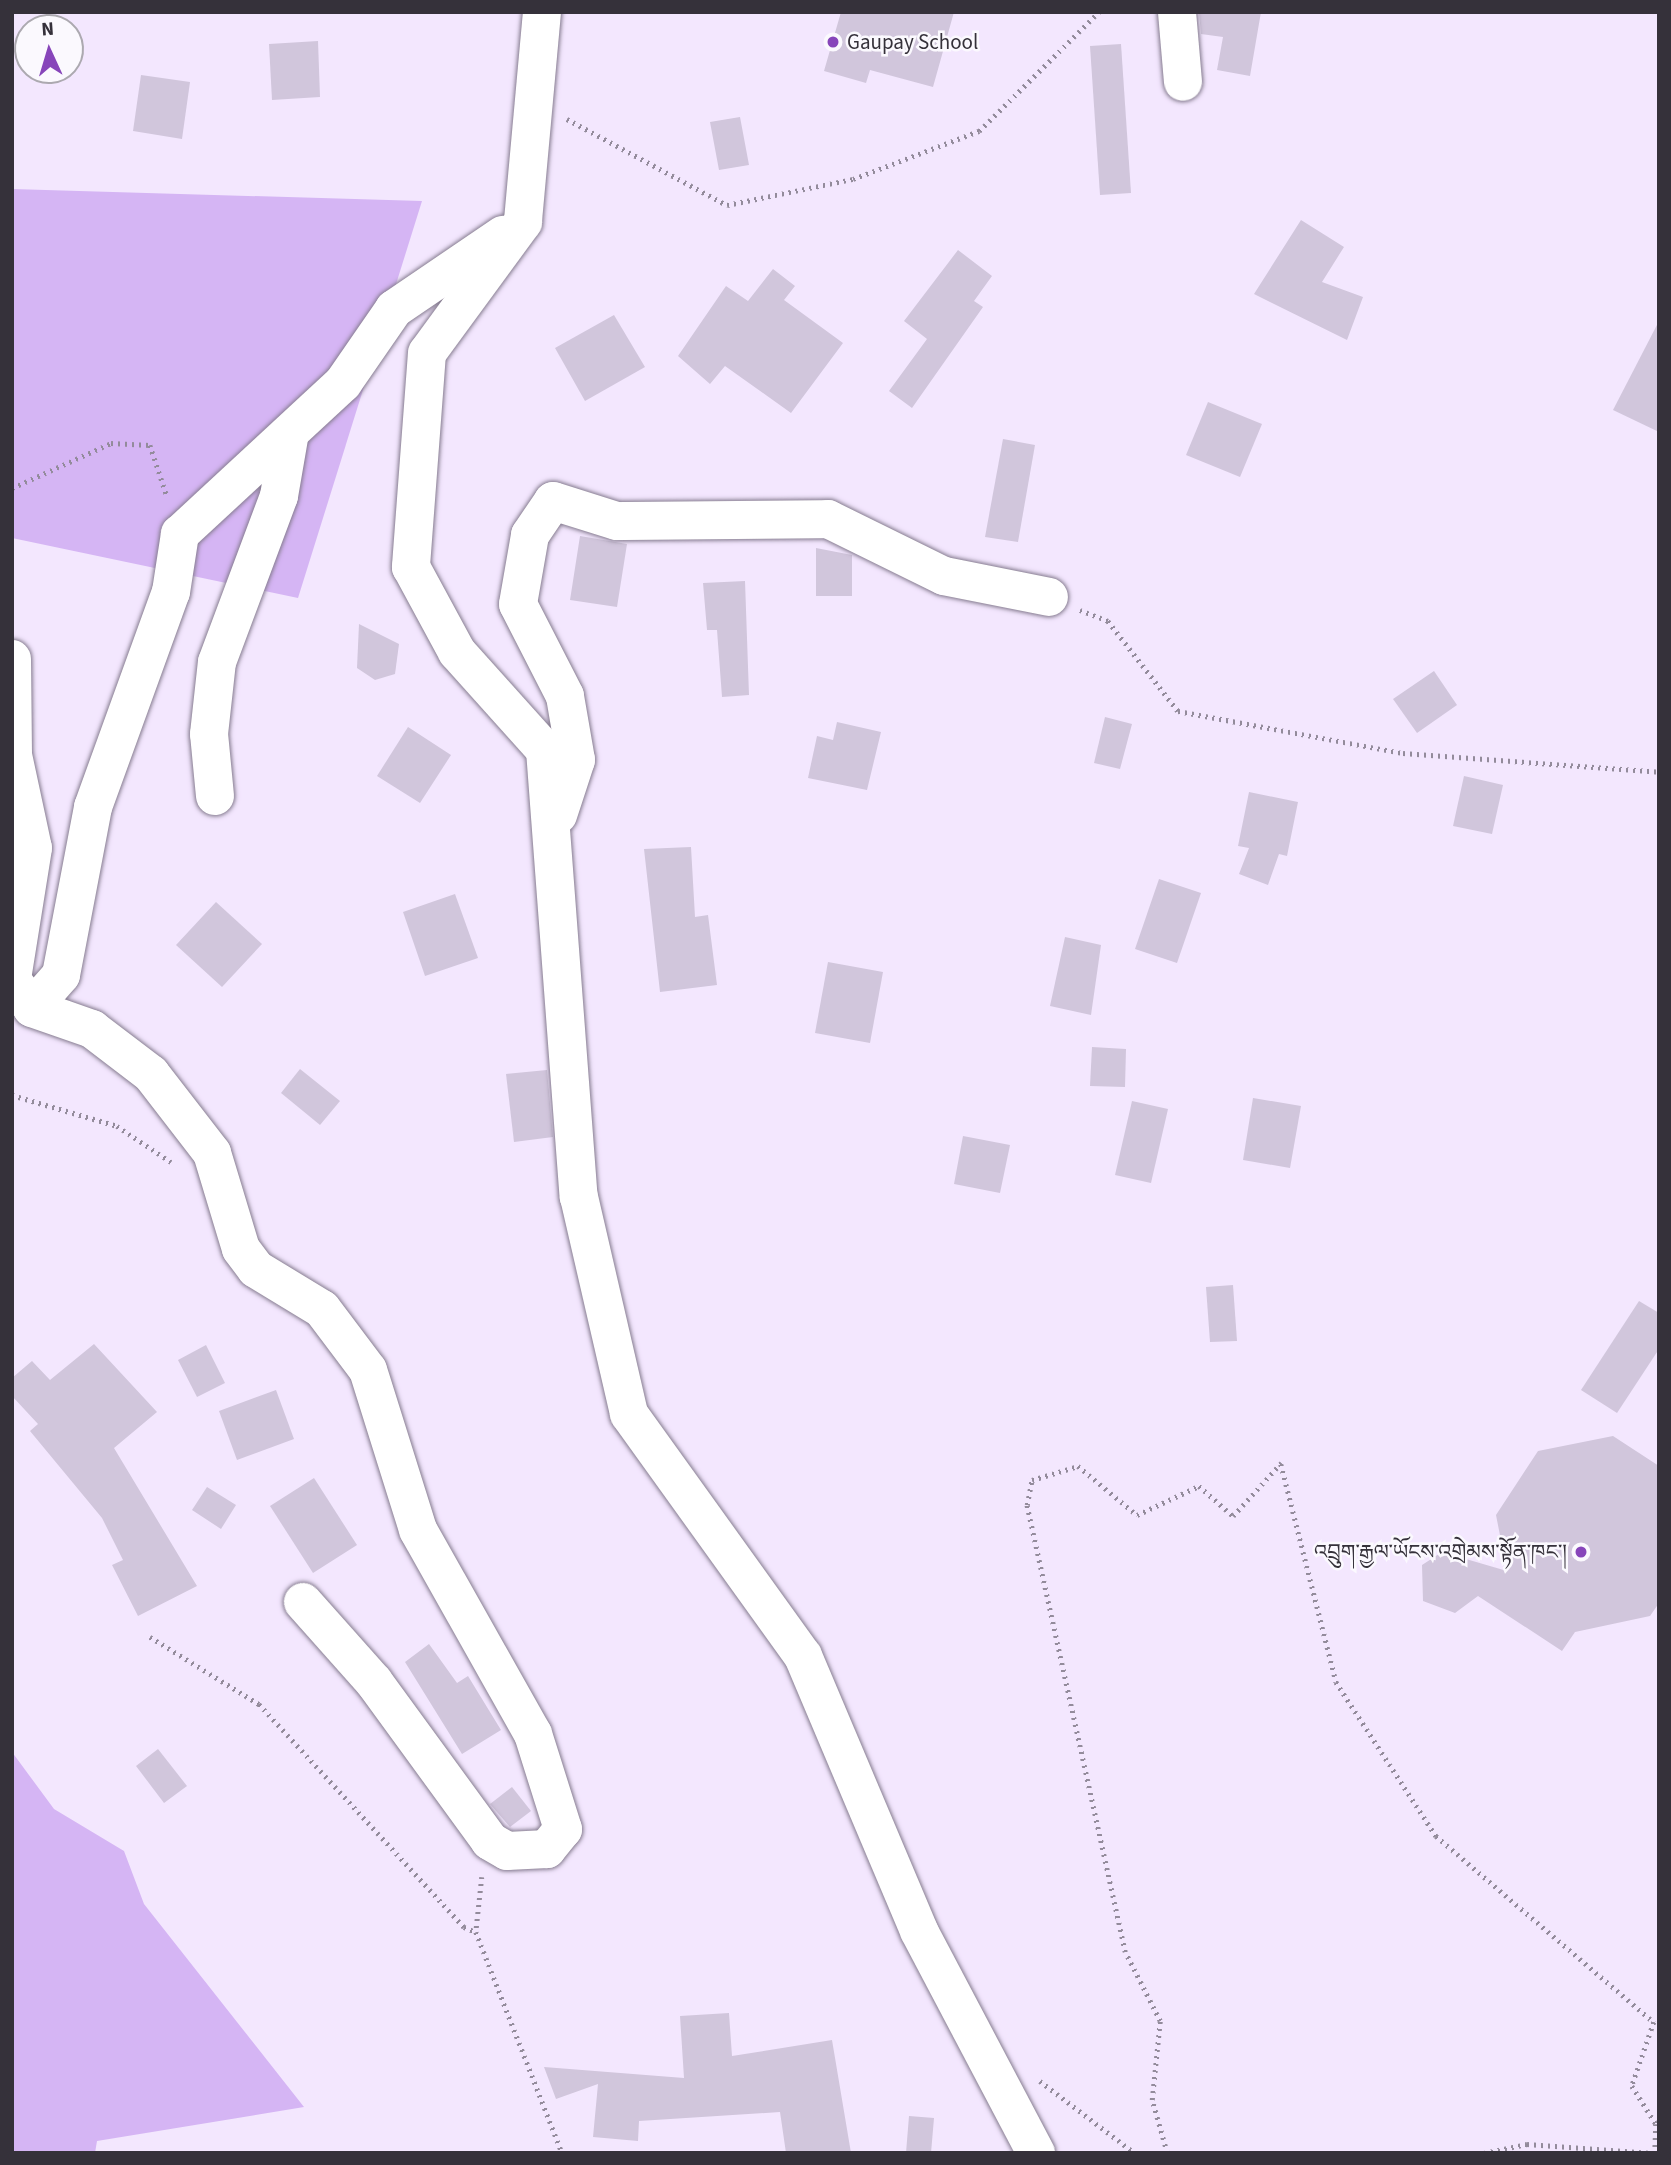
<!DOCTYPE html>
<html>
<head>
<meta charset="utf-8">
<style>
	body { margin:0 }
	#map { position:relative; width:1671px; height:2165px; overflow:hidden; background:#f3e7fe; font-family:"Source Sans 3","Noto Serif Tibetan",sans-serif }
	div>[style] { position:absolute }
	.green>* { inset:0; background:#d5b5f4 }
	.building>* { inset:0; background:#d1c6dc }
	.path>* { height:4.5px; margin-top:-2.25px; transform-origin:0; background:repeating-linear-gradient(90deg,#938b9b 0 2px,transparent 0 7px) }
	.roads { filter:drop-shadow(0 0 2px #867c90) drop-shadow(0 0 2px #867c90) }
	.street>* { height:38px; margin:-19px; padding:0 19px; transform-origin:19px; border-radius:19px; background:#fff }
	.dots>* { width:19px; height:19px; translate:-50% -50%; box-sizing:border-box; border:4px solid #fbf9fe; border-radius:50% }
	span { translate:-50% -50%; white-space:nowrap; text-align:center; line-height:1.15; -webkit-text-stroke:5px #fbf9fe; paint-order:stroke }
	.poi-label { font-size:21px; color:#35313a }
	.left { translate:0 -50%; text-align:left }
	.right { translate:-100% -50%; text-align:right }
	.frame { position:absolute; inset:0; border:14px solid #35313a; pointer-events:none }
	.north { position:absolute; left:14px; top:14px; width:70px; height:70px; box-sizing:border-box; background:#fbf9fe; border:2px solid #aca9b0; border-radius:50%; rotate:356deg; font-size:19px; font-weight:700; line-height:28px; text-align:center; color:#35313a }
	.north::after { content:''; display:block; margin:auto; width:24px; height:32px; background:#8745ba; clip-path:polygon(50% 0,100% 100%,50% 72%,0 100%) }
</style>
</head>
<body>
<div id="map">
	<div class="green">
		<div style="clip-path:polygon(12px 189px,422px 201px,298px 598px,12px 538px)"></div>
		<div style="clip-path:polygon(12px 1752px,54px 1809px,124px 1851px,144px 1904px,304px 2107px,97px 2141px,95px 2153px,12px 2153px)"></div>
	</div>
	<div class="building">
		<div style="clip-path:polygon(841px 12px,954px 12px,933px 87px,870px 70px,866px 83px,824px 71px)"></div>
		<div style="clip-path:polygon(1199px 12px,1261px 12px,1250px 76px,1217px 70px,1223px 37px,1201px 34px)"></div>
		<div style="clip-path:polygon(318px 41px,320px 97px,272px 100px,269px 44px)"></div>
		<div style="clip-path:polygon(1121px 44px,1131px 193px,1100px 195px,1090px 46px)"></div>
		<div style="clip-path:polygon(141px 75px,190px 82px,182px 139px,133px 131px)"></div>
		<div style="clip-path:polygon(740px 117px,749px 165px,719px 170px,710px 122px)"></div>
		<div style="clip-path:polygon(1301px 220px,1344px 247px,1322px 282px,1363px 297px,1347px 340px,1254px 294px)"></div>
		<div style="clip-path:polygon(958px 250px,992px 276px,974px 301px,983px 307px,912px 408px,889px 391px,927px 339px,904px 321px)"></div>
		<div style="clip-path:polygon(773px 269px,795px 286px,784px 300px,843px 343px,791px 413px,725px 366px,710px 384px,678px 356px,726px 286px,748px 301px)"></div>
		<div style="clip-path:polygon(614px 315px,645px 367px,585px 401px,555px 348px)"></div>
		<div style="clip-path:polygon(1659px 321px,1659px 432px,1613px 410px)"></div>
		<div style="clip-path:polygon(1208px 402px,1262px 424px,1240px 477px,1186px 455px)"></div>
		<div style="clip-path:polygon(1003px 439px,1035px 445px,1018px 542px,985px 537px)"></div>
		<div style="clip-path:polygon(580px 536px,627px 544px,617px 607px,570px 600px)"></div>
		<div style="clip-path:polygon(816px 548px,852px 555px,852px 596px,816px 596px)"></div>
		<div style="clip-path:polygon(745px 581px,749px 695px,722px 697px,717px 630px,707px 630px,703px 583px)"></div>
		<div style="clip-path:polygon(359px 624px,399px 644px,395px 674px,375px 680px,357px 668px)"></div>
		<div style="clip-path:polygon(1434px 671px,1457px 705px,1417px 733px,1393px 699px)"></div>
		<div style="clip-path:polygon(1105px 717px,1132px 724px,1120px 769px,1094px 763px)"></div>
		<div style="clip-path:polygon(837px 722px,881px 732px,867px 790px,808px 778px,817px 736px,833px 740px)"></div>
		<div style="clip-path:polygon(408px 727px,451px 755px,420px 803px,377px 776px)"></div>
		<div style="clip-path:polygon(1464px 776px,1503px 785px,1492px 834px,1453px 826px)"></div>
		<div style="clip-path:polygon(1249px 792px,1298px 802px,1287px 856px,1279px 854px,1268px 885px,1239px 874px,1249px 848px,1238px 846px)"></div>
		<div style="clip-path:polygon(691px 847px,695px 917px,708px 915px,717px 985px,660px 992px,644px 849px)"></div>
		<div style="clip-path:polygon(1159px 879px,1201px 893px,1177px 963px,1135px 949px)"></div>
		<div style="clip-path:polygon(455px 894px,478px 958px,425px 976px,403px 912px)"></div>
		<div style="clip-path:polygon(216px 902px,262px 944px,222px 987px,176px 945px)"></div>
		<div style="clip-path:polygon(1065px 937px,1101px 945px,1091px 1015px,1050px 1006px)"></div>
		<div style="clip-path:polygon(828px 962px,883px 972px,870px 1043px,815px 1033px)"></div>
		<div style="clip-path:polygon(1092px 1047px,1126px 1049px,1125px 1087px,1090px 1086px)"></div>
		<div style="clip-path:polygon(300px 1069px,340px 1101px,320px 1125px,281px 1093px)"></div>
		<div style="clip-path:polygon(547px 1070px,553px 1137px,514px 1142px,506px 1074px)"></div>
		<div style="clip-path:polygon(1253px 1098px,1301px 1106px,1290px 1168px,1243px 1160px)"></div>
		<div style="clip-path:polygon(1132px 1101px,1168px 1109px,1151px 1183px,1115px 1175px)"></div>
		<div style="clip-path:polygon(963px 1136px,1010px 1145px,1000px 1193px,954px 1184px)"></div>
		<div style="clip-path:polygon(1233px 1285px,1237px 1341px,1210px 1342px,1206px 1287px)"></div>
		<div style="clip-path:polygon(1639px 1301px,1659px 1313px,1659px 1349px,1617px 1413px,1581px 1390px)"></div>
		<div style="clip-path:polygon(94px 1344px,157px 1412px,114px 1448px,197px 1586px,138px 1616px,112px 1565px,123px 1560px,102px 1518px,30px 1431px,38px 1424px,12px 1396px,12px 1378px,32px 1361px,50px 1380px)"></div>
		<div style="clip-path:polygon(206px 1345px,225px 1383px,197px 1397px,178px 1360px)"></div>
		<div style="clip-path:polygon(276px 1390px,294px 1439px,237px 1460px,219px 1411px)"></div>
		<div style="clip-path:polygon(1613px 1436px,1659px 1466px,1659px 1603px,1650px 1616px,1575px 1632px,1562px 1651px,1478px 1596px,1455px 1613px,1423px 1601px,1422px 1565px,1442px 1552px,1507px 1571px,1496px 1515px,1538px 1451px)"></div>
		<div style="clip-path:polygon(314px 1478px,357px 1545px,313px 1573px,270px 1506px)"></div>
		<div style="clip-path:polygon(207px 1487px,236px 1505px,221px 1529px,192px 1510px)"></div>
		<div style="clip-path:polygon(429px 1644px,457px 1683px,468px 1676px,501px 1730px,462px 1754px,405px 1662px)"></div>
		<div style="clip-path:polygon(158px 1749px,187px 1786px,164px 1803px,136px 1766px)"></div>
		<div style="clip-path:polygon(512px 1787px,531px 1811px,510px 1827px,490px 1804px)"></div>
		<div style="clip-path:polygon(729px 2013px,732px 2056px,832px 2040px,851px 2153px,786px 2153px,780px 2112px,639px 2121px,638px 2141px,593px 2137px,598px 2084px,556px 2099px,544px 2067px,684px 2078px,680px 2016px)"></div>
		<div style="clip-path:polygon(909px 2116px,934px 2118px,931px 2153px,906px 2153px)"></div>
	</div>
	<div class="path">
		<div style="left:567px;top:119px;width:182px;rotate:28.3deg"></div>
		<div style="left:727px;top:205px;width:129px;rotate:-11.7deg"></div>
		<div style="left:853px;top:179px;width:135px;rotate:-20.9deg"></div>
		<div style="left:979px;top:131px;width:169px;rotate:-44.8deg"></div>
		<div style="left:12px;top:488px;width:109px;rotate:-24.4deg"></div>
		<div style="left:111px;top:443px;width:39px;rotate:3deg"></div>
		<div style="left:150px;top:445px;width:54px;rotate:71.6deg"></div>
		<div style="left:1080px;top:610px;width:30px;rotate:21deg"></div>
		<div style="left:1108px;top:621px;width:114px;rotate:52.1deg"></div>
		<div style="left:1178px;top:711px;width:229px;rotate:10.6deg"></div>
		<div style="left:1403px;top:753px;width:257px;rotate:4.2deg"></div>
		<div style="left:12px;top:1095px;width:109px;rotate:16.4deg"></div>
		<div style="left:117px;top:1126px;width:65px;rotate:33.7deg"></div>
		<div style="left:1281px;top:1464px;width:225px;rotate:75.8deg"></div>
		<div style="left:1336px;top:1682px;width:184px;rotate:57deg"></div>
		<div style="left:1436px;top:1836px;width:287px;rotate:40.5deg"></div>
		<div style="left:1654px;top:2022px;width:68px;rotate:109deg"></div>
		<div style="left:1632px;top:2086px;width:45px;rotate:57.7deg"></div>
		<div style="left:1656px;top:2124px;width:29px;rotate:92deg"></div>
		<div style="left:150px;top:1637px;width:128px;rotate:31.6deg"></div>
		<div style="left:259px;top:1704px;width:303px;rotate:47.4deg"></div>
		<div style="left:464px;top:1927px;width:13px;rotate:23deg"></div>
		<div style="left:482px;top:1877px;width:55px;rotate:96.2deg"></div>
		<div style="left:476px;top:1932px;width:237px;rotate:68.7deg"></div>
		<div style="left:1040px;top:2081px;width:119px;rotate:37.2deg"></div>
		<div style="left:1167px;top:2153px;width:55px;rotate:-105.8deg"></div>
		<div style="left:1152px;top:2100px;width:79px;rotate:-84.2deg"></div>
		<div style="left:1160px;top:2021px;width:77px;rotate:-116.9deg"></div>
		<div style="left:1125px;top:1952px;width:458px;rotate:-102.4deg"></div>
		<div style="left:1027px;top:1505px;width:25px;rotate:-79deg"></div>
		<div style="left:1032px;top:1480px;width:48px;rotate:-16.9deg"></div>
		<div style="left:1078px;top:1466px;width:77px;rotate:39.7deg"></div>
		<div style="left:1137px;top:1515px;width:68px;rotate:-25.1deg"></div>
		<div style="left:1199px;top:1486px;width:45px;rotate:41.4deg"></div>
		<div style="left:1233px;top:1516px;width:72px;rotate:-47.8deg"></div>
		<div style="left:1484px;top:2153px;width:44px;rotate:-11.8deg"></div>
		<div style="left:1527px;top:2144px;width:126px;rotate:4.1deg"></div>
	</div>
	<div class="roads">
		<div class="street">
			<div style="left:542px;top:12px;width:211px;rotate:95.2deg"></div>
			<div style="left:523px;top:222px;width:162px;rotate:126.2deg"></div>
			<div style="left:427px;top:353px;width:215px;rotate:94.3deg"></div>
			<div style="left:411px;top:567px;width:97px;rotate:61.6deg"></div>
			<div style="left:457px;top:652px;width:132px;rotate:48.1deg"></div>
			<div style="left:545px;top:750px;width:448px;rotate:85.7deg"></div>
			<div style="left:579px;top:1197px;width:223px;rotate:77deg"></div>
			<div style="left:629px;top:1414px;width:298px;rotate:54.3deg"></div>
			<div style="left:803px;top:1656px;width:298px;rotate:67.1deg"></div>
			<div style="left:919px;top:1931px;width:251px;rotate:62.2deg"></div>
			<div style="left:1177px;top:12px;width:70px;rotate:85.1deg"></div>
			<div style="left:12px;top:659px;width:96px;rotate:89.4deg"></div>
			<div style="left:13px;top:755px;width:95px;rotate:77.9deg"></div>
			<div style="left:33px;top:848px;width:133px;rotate:99.1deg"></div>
			<div style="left:215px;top:796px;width:62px;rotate:-95.5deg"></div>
			<div style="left:209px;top:734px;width:72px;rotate:-83.7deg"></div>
			<div style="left:217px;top:662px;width:177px;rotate:-69.5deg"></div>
			<div style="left:279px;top:496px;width:59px;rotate:-80.2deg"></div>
			<div style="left:558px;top:815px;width:58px;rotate:-71.9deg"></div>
			<div style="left:576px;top:760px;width:65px;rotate:-99.8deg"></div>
			<div style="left:565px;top:696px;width:103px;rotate:-117.1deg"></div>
			<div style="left:518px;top:604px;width:70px;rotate:-80.1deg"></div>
			<div style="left:530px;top:535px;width:41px;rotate:-55.9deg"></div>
			<div style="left:553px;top:501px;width:67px;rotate:17.4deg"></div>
			<div style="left:617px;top:521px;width:211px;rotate:-0.5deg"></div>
			<div style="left:828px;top:519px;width:129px;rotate:26.2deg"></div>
			<div style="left:944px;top:576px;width:107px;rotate:11.3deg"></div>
			<div style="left:12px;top:980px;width:34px;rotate:54deg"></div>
			<div style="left:32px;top:1008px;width:44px;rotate:-48.7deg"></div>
			<div style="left:61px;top:975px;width:171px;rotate:-79.2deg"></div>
			<div style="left:93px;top:807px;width:229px;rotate:-70.1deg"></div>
			<div style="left:171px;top:592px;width:59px;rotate:-81.2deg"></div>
			<div style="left:180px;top:534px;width:222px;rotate:-42.8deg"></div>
			<div style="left:343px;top:383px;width:90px;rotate:-55.4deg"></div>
			<div style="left:394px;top:309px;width:132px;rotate:-34.2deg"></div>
			<div style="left:32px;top:1008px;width:64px;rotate:19.3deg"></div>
			<div style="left:92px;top:1029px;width:74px;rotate:37.3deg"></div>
			<div style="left:151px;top:1074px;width:100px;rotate:52.3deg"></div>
			<div style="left:212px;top:1153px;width:100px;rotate:73.2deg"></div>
			<div style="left:241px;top:1249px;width:25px;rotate:53deg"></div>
			<div style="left:256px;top:1269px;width:77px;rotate:31.2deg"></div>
			<div style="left:322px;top:1309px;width:76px;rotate:53deg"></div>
			<div style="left:368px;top:1370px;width:168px;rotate:72.6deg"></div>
			<div style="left:418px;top:1530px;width:234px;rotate:60.6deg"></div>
			<div style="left:533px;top:1734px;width:100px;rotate:72.5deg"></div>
			<div style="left:563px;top:1829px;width:26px;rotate:129deg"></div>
			<div style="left:547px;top:1849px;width:40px;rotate:177.1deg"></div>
			<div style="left:507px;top:1851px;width:20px;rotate:-150deg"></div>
			<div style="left:490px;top:1841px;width:197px;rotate:-126.1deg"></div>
			<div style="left:374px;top:1682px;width:107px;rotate:-131.6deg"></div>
		</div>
	</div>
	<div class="dots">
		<div style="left:833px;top:42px;background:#8745ba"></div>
		<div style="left:1581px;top:1552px;background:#8745ba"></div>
	</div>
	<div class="poi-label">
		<span class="left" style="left:847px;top:42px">Gaupay School</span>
		<span class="right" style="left:1567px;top:1552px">འབྲུག་རྒྱལ་ཡོངས་འགྲེམས་སྟོན་ཁང་།</span>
	</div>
	<div class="frame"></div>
	<div class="north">N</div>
</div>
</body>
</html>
